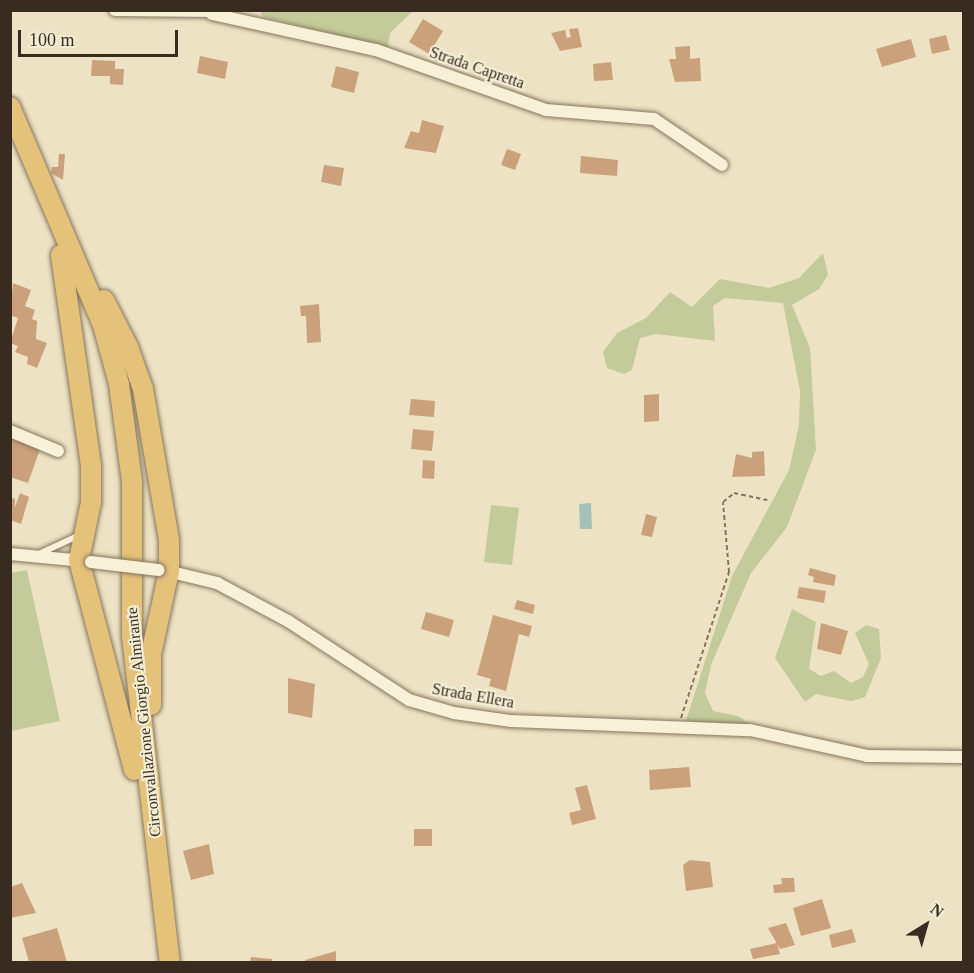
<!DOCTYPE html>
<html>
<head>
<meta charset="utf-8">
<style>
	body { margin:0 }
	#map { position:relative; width:974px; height:973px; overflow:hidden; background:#ede3c4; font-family:"Times New Roman",serif }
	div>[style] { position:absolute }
	.green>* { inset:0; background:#c2cb99 }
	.water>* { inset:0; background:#a6c0ba }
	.building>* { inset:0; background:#caa17b }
	.path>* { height:2px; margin-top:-1px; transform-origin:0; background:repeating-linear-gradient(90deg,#87755b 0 4.5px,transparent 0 7.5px) }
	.roads { filter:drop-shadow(0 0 2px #87755b) drop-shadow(0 0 2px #87755b) }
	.service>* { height:6px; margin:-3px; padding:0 3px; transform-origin:3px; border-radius:3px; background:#f8f0d7 }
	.minor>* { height:12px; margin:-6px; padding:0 6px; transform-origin:6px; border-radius:6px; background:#f8f0d7 }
	.trunk>* { height:20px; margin:-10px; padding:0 10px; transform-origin:10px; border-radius:10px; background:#e4c27a }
	.bridges { filter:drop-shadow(0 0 2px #87755b) drop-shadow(0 0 2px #87755b) }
	.minor-bridge>* { height:12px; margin:-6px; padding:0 6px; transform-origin:6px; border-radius:6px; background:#f8f0d7 }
	span { translate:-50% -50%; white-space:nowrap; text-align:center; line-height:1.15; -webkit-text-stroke:4.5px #f4edd4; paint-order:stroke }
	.street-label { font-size:16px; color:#372c1f }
	.frame { position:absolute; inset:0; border:12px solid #372c1f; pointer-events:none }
	.north { position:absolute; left:896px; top:895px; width:60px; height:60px; -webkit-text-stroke:4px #f4edd4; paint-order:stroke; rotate:37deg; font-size:16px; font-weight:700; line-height:24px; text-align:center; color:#372c1f }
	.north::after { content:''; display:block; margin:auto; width:21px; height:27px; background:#372c1f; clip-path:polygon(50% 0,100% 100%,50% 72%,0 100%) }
	.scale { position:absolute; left:18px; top:30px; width:160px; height:27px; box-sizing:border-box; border:3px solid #372c1f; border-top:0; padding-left:8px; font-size:18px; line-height:21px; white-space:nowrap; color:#372c1f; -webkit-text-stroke:4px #f4edd4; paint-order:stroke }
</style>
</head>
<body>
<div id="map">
	<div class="green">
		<div style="clip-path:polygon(261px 11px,413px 11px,390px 33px,388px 47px,263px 17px)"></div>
		<div style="clip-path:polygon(823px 253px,828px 275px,819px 289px,792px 305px,810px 348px,816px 450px,787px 527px,751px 573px,711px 665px,705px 693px,713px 711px,738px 716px,751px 725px,686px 721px,732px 576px,789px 470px,799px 425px,800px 391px,783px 303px,725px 298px,713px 306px,715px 341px,656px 334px,640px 338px,632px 370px,624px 374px,607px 368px,603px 352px,617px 333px,646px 318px,670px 292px,692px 307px,720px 279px,769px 288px,799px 278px)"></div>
		<div style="clip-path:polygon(491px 505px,519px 508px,512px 565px,484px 562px)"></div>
		<div style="clip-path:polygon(27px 570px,60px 721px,11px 731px,11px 573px)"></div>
		<div style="clip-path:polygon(792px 609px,816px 622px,809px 669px,821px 676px,834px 671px,851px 683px,863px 677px,869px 664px,855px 633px,866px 625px,879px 629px,881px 658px,865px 697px,851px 701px,816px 694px,805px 702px,775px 658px)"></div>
	</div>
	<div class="water">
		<div style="clip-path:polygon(591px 503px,592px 529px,580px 529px,579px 504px)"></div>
	</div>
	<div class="building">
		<div style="clip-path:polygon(423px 19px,443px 31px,429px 54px,409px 42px)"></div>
		<div style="clip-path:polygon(578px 28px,582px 47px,560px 51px,551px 33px,565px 30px,567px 38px,571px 37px,569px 29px)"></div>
		<div style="clip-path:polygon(946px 35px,950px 50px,932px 54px,929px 39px)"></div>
		<div style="clip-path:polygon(911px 39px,916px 57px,882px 67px,876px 49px)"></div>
		<div style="clip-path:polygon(690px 46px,690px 59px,700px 58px,701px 81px,675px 82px,669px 59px,676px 59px,675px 47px)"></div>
		<div style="clip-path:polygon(200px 56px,228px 62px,225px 79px,197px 73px)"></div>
		<div style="clip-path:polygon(92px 60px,115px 61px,115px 69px,124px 69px,123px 85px,110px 84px,110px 76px,91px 76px)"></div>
		<div style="clip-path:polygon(611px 62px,613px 80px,594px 81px,593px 64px)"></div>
		<div style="clip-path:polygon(336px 66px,359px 72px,354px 93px,331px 87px)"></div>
		<div style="clip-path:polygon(422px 120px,444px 126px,436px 153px,404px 148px,411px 131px,419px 133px)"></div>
		<div style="clip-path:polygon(507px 149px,521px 154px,515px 170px,501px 165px)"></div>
		<div style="clip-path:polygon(59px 154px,65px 154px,63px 180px,51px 173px,52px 167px,58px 167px)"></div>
		<div style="clip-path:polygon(581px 156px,618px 160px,617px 176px,580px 173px)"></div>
		<div style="clip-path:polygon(324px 165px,344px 168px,341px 186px,321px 182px)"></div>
		<div style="clip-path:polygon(13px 283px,31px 290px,25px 306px,35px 310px,32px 319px,37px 321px,36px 339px,47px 343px,37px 368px,27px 364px,28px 357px,15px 352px,18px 346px,10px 343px,18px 318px,10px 315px)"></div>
		<div style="clip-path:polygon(319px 304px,321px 342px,307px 343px,306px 316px,301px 316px,300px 306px)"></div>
		<div style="clip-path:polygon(659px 394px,659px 421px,644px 422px,644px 395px)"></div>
		<div style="clip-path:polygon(411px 399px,435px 401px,434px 417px,409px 415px)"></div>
		<div style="clip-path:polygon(413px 429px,434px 431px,432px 451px,411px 449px)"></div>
		<div style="clip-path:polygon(10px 438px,40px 449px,28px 483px,10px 477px)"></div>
		<div style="clip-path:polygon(764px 451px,765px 476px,732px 477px,736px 454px,752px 458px,752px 452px)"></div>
		<div style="clip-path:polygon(423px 460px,435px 461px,434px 479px,422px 478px)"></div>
		<div style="clip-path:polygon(20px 493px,29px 497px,21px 524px,10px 520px,10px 497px,15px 499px,15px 507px)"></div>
		<div style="clip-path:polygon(646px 514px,657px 517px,652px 537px,641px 535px)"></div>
		<div style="clip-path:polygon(810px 568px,836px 575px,834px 586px,813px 582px,814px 577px,808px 575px)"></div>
		<div style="clip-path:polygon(799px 587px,826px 591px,824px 603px,797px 598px)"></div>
		<div style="clip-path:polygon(517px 600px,535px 605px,533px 614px,514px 609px)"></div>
		<div style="clip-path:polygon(426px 612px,454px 620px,449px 637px,421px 629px)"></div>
		<div style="clip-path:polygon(493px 615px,532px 626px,529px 637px,519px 634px,506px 691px,489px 686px,491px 679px,477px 675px)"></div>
		<div style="clip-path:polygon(821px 623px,848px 631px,841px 655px,817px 649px)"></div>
		<div style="clip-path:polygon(288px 678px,315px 684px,312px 718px,288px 713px)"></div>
		<div style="clip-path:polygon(689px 767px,691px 787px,650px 790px,649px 770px)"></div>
		<div style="clip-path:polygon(587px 785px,596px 819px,572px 825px,569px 813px,581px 810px,575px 788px)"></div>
		<div style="clip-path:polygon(414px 829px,432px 829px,432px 846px,414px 846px)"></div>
		<div style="clip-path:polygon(209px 844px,214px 874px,191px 880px,183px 851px)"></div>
		<div style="clip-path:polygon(690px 860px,710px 862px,713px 887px,686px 891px,683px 865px)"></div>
		<div style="clip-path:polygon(781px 878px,794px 878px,795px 892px,774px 893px,773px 885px,782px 884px)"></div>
		<div style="clip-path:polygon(22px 883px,36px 913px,10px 918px,10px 887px)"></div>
		<div style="clip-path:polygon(822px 899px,831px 928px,801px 936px,793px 908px)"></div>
		<div style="clip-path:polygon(786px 923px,795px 945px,780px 949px,768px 928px)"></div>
		<div style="clip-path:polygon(57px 928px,67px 962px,29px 962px,22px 938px)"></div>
		<div style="clip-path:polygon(852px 929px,856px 942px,832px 948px,829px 935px)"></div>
		<div style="clip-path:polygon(777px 943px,780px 954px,753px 959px,750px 949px)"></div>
		<div style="clip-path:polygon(336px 951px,336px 962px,306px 962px,305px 960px)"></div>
		<div style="clip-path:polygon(251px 957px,272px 959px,272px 962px,250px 962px)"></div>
	</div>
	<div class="path">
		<div style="left:681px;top:718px;width:154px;rotate:-71.8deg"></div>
		<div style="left:729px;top:572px;width:70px;rotate:-94.9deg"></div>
		<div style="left:723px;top:502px;width:14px;rotate:-39deg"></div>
		<div style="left:734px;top:493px;width:34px;rotate:12deg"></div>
	</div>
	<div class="roads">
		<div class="service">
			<div style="left:41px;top:553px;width:40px;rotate:-25deg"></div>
		</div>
		<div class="minor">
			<div style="left:115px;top:10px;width:102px;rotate:0.6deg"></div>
			<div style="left:212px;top:14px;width:168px;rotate:12.4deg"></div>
			<div style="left:376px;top:50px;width:180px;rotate:19.4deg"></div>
			<div style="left:546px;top:110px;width:108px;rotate:4.8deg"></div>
			<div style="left:654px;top:119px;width:82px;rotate:34.1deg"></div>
			<div style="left:10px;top:431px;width:52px;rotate:22.6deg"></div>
			<div style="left:10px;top:554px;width:74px;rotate:5.4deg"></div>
			<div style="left:163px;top:570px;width:56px;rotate:13.5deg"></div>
			<div style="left:217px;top:583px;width:81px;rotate:28.2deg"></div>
			<div style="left:288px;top:621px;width:145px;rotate:33.1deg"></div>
			<div style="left:409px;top:700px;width:47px;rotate:16.1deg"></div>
			<div style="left:454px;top:713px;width:58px;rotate:8deg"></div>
			<div style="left:511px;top:721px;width:239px;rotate:2.2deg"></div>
			<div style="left:750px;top:730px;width:120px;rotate:12.5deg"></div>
			<div style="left:867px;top:756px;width:97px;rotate:0.6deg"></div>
		</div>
		<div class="trunk">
			<div style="left:10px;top:107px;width:237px;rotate:66.9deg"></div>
			<div style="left:103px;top:325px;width:61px;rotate:74.8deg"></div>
			<div style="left:119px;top:384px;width:99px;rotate:82.4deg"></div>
			<div style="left:132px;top:482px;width:154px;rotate:90deg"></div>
			<div style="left:132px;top:636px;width:328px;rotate:83.4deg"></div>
			<div style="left:61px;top:255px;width:212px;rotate:81.9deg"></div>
			<div style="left:91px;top:465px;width:37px;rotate:90deg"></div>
			<div style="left:91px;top:502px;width:59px;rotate:101.7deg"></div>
			<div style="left:79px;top:560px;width:217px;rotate:75.3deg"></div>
			<div style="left:104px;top:300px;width:53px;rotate:62.9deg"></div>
			<div style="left:128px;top:347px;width:45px;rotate:70.3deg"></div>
			<div style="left:143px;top:389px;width:153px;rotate:80.2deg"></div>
			<div style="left:169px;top:540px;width:31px;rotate:90deg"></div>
			<div style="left:169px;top:571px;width:85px;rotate:102.2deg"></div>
			<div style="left:151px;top:654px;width:51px;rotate:90deg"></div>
		</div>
	</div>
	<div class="bridges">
		<div class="minor-bridge">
			<div style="left:91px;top:562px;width:68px;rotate:6.7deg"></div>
		</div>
	</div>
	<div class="street-label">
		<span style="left:477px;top:68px;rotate:19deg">Strada Capretta</span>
		<span style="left:473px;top:696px;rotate:10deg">Strada Ellera</span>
		<span style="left:144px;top:722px;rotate:-96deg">Circonvallazione Giorgio Almirante</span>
	</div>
	<div class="frame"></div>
	<div class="north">N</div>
	<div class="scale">100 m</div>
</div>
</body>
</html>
